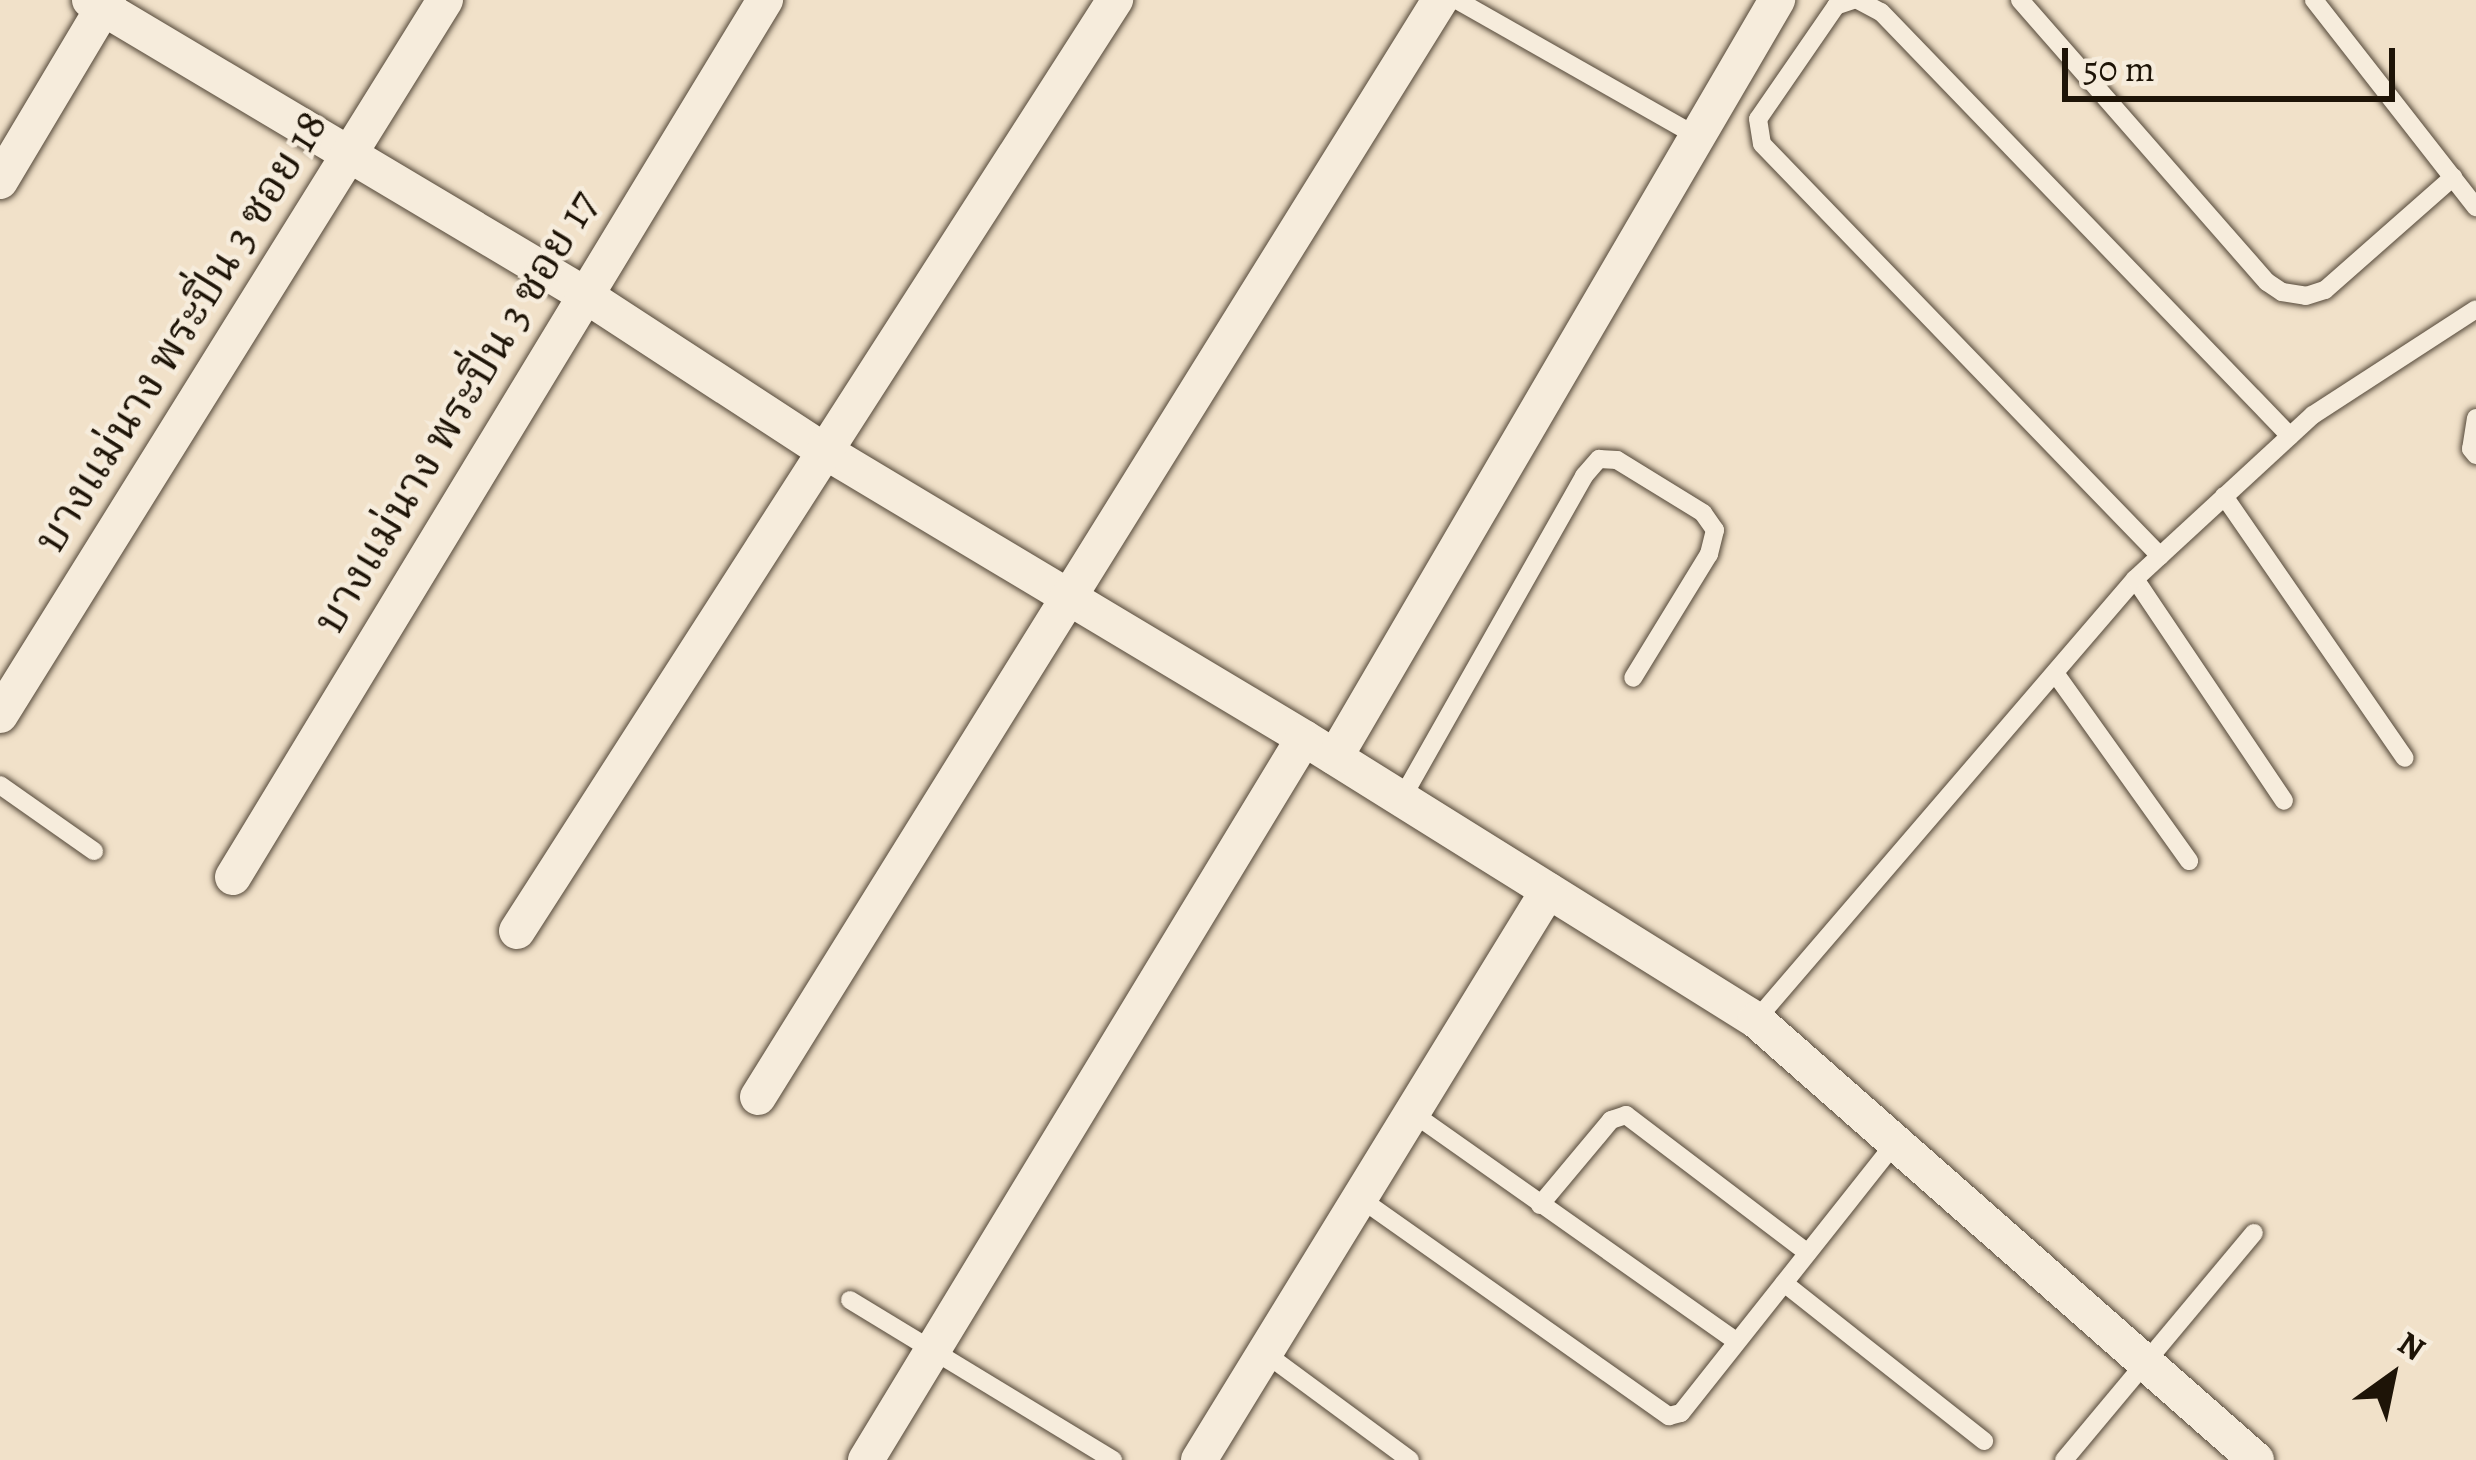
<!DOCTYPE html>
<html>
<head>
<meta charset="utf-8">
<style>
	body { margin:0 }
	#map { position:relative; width:2476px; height:1460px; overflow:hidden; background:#f1e1c9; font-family:Alegreya,"Noto Serif Thai",serif }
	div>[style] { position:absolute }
	.roads { filter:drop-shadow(0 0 3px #534738) drop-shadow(0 0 3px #534738) }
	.service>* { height:18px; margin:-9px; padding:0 9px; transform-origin:9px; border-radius:9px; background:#f6ecdc }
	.minor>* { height:36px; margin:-18px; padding:0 18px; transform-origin:18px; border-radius:18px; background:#f6ecdc }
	span { translate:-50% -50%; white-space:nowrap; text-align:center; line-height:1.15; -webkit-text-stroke:9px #f6ecdc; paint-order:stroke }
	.street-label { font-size:45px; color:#1e1407 }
	.north { position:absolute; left:2332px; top:1316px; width:120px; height:120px; -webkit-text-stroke:9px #f6ecdc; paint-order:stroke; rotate:33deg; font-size:33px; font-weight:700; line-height:48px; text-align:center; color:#1e1407 }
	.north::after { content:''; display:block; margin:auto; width:42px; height:54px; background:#1e1407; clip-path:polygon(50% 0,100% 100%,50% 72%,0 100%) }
	.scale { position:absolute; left:2062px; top:48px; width:333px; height:54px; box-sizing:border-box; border:6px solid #1e1407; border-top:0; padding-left:15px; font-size:36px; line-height:42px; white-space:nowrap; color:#1e1407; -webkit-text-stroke:9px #f6ecdc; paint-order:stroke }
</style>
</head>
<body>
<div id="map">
	<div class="roads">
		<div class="service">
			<div style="left:1457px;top:0;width:277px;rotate:29.6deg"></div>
			<div style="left:1853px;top:0;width:18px;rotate:161deg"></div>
			<div style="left:1836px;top:6px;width:137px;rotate:124.6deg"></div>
			<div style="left:1758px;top:119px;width:25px;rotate:81deg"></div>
			<div style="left:1762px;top:144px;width:573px;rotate:45.99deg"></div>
			<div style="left:1858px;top:0;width:26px;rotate:28deg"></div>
			<div style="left:1881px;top:12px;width:589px;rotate:46.03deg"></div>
			<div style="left:2020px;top:0;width:375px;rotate:48.8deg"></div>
			<div style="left:2267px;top:282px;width:18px;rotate:34deg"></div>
			<div style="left:2282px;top:292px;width:24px;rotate:9deg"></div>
			<div style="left:2306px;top:296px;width:20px;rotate:-18deg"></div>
			<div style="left:2325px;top:290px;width:171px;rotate:-41.4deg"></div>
			<div style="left:2314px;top:0;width:263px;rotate:52deg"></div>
			<div style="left:2476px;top:418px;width:31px;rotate:99deg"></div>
			<div style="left:2471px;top:449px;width:8px;rotate:50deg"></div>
			<div style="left:2224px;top:496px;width:318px;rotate:55.4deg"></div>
			<div style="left:2135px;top:579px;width:267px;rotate:56.1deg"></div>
			<div style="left:2055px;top:673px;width:231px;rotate:54.5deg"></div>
			<div style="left:0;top:785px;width:115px;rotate:35.1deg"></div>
			<div style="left:1402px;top:798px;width:370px;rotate:-60.5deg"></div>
			<div style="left:1584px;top:476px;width:23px;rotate:-49deg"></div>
			<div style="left:1599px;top:459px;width:18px;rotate:3deg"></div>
			<div style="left:1617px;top:460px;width:101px;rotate:31.6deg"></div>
			<div style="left:1703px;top:513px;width:21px;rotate:55deg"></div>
			<div style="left:1715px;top:530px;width:25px;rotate:104deg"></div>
			<div style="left:1709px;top:554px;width:145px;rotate:121.5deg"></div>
			<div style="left:1756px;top:1020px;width:581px;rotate:-49.32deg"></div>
			<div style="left:2135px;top:579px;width:242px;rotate:-42.7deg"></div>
			<div style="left:2313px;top:415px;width:194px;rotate:-33deg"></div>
			<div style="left:1414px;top:1114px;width:395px;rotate:35.2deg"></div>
			<div style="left:1361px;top:1199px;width:377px;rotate:35.2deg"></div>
			<div style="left:1669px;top:1416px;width:12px;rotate:-14deg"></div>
			<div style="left:1681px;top:1413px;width:348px;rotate:-51.6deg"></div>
			<div style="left:1540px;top:1205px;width:111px;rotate:-50.1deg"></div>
			<div style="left:1611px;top:1120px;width:16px;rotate:-18deg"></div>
			<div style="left:1626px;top:1115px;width:228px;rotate:37.2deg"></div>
			<div style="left:1784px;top:1283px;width:255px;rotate:38.3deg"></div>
			<div style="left:850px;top:1300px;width:308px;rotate:31.3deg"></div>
			<div style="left:1265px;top:1353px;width:180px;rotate:36.4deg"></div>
			<div style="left:2064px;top:1460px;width:296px;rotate:-50.1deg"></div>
		</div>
		<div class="minor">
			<div style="left:90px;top:0;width:573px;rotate:30.78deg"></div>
			<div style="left:582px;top:293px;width:288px;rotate:33.1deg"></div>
			<div style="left:823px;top:450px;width:561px;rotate:30.91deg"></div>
			<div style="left:1304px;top:738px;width:533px;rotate:31.96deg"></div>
			<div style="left:1756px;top:1020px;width:666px;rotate:41.35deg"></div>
			<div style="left:0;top:181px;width:211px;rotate:-59.2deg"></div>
			<div style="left:0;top:715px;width:842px;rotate:-58.1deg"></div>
			<div style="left:1335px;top:757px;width:877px;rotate:-59.72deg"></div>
			<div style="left:233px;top:877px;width:1026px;rotate:-58.76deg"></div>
			<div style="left:517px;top:931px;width:1107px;rotate:-57.29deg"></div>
			<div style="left:758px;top:1097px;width:1292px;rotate:-58.13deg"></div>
			<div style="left:866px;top:1460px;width:844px;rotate:-58.76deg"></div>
			<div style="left:1199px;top:1460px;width:668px;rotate:-58.48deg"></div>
		</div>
	</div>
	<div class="street-label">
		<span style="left:181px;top:332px;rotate:-58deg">บางแม่นาง พระปิ่น 3 ซอย 18</span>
		<span style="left:456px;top:412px;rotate:-59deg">บางแม่นาง พระปิ่น 3 ซอย 17</span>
	</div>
	<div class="north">N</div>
	<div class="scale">50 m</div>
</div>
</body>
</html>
